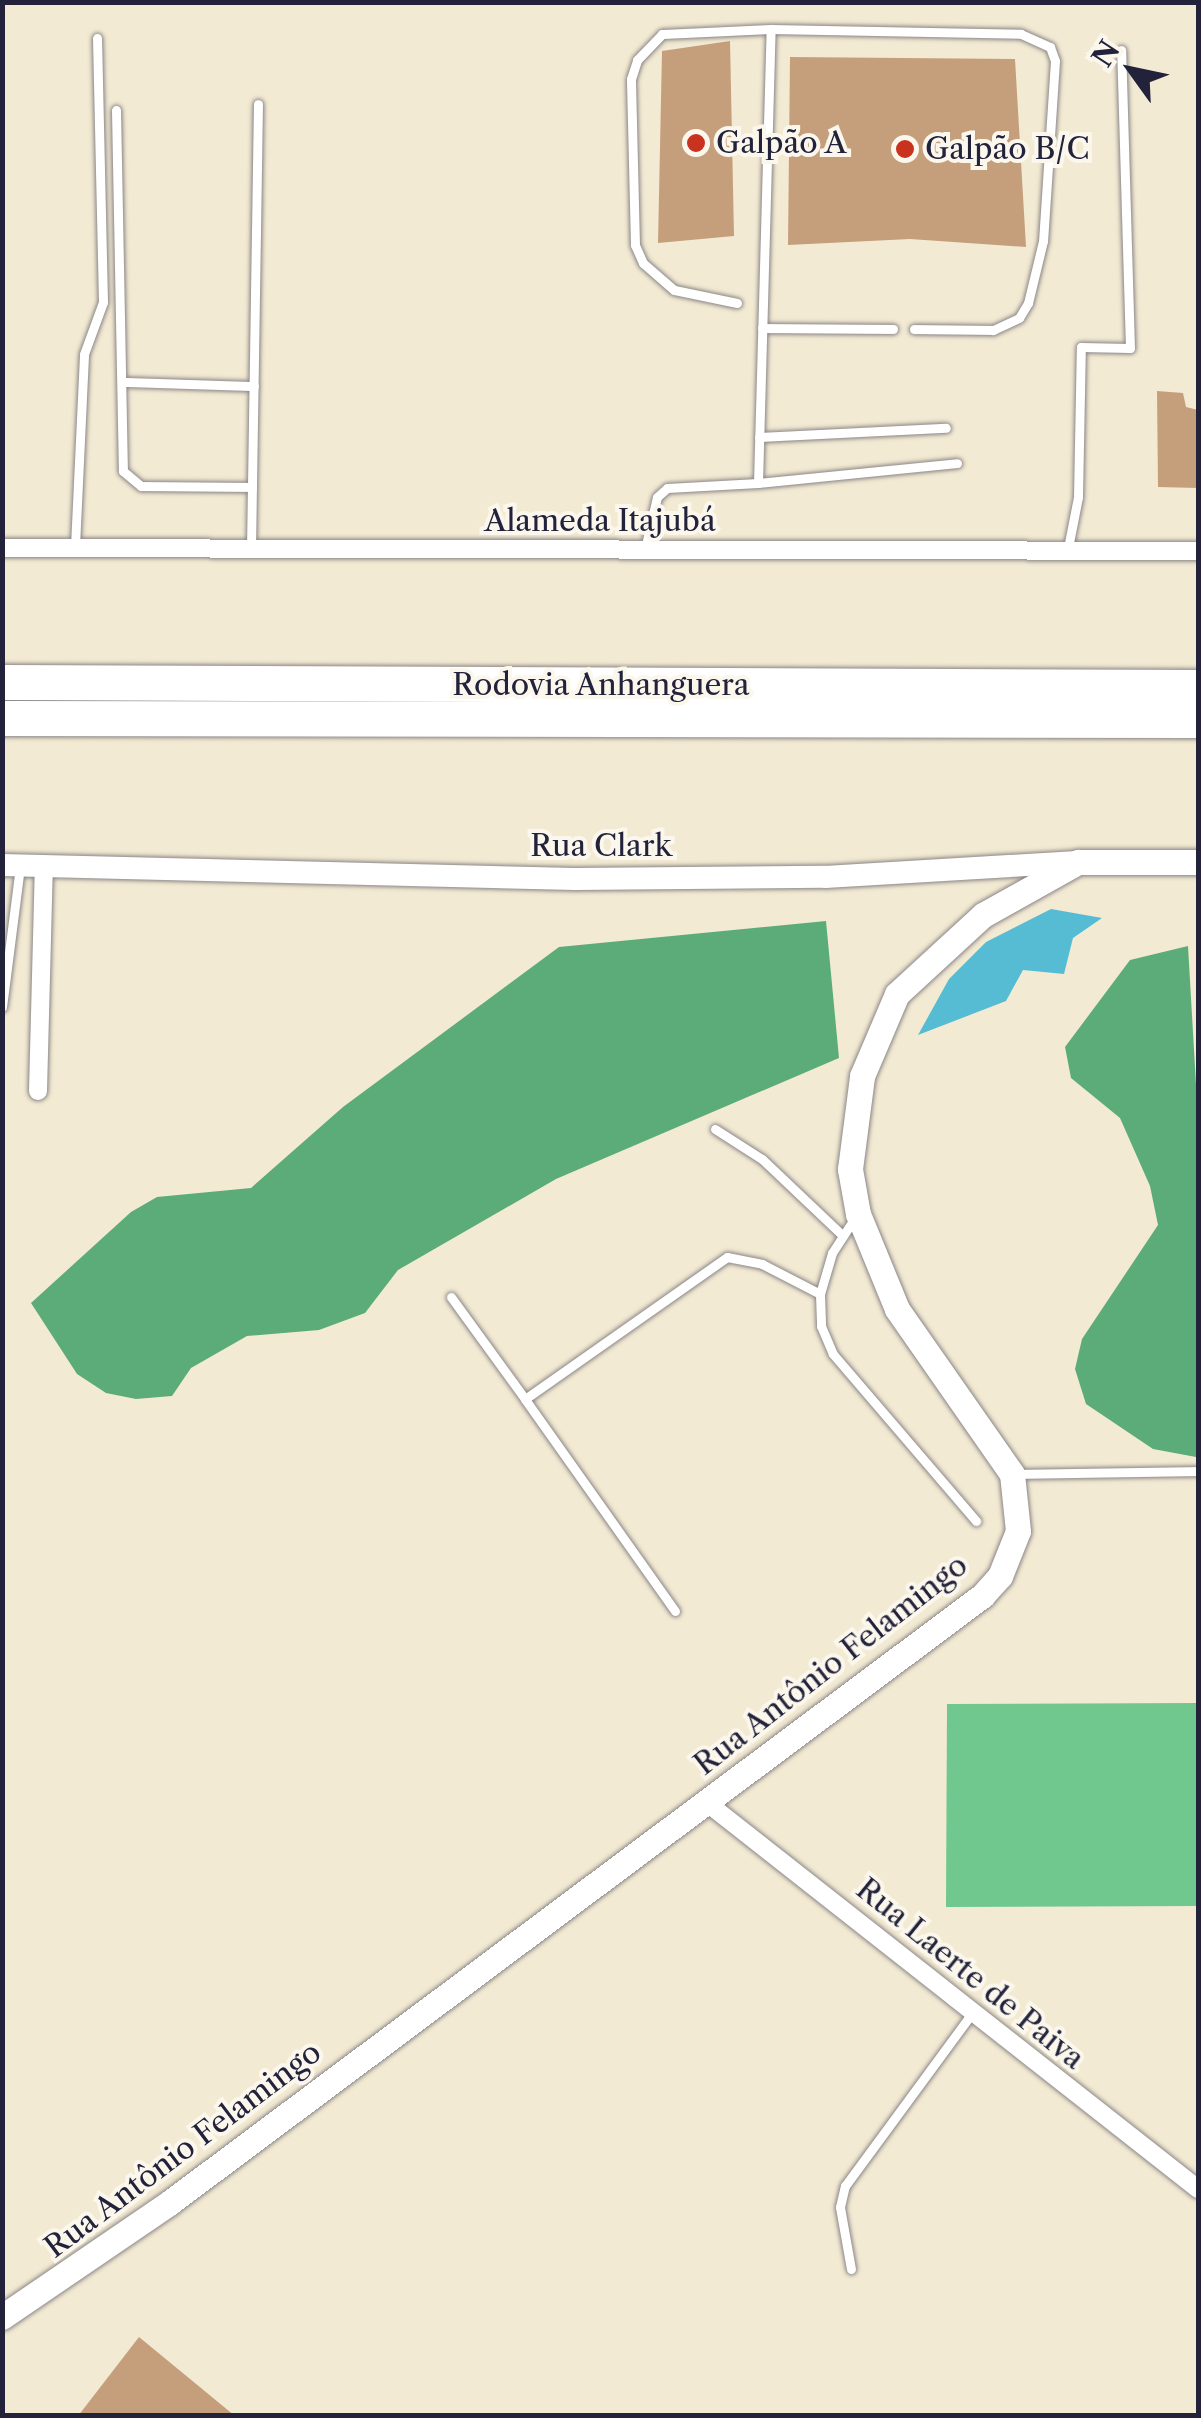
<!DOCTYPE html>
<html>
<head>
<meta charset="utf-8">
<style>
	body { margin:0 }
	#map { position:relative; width:1201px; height:2418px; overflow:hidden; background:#f3ead3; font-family:"Libre Caslon Text",serif }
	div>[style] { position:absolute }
	.green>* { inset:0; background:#70c88e }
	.forest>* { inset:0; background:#5cac79 }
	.water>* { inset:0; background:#55bcd3 }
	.building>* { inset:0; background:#c59f7b }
	.roads { filter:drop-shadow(0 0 2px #8a8687) drop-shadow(0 0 2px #8a8687) }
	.service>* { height:9px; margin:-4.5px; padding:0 4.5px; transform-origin:4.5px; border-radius:4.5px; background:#fff }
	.minor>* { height:18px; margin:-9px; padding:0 9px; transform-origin:9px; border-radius:9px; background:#fff }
	.tertiary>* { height:22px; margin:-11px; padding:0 11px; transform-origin:11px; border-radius:11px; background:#fff }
	.secondary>* { height:25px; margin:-12.5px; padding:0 12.5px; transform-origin:12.5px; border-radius:12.5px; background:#fff }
	.motorway>* { height:35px; margin:-17.5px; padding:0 17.5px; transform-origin:17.5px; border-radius:17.5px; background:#fff }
	.dots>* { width:28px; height:28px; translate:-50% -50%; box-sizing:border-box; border:5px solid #fbf7ec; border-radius:50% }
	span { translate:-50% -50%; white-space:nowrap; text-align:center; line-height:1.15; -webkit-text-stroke:8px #fbf7ec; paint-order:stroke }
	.poi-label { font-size:30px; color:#22223b }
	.left { translate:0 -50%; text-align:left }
	.street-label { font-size:30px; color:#22223b }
	.frame { position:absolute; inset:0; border:5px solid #22223b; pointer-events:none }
	.north { position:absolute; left:1081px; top:20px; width:100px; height:100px; -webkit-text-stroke:8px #fbf7ec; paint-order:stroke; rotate:303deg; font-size:28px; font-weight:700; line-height:40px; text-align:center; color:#22223b }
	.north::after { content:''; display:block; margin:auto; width:35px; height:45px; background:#22223b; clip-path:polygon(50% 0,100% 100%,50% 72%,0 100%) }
</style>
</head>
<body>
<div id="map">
	<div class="green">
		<div style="clip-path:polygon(1198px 1703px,1198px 1906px,946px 1907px,947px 1704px)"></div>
	</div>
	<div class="forest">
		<div style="clip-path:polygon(826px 921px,839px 1058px,556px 1179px,398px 1270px,365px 1313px,319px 1330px,247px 1336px,191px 1368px,172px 1396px,136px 1399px,106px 1393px,77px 1374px,31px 1303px,131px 1212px,157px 1197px,251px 1188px,343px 1107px,559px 947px)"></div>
		<div style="clip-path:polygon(1188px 946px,1198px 1119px,1196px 1457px,1153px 1449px,1086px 1404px,1075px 1369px,1082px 1339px,1158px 1225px,1150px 1186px,1120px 1118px,1071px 1078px,1065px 1047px,1130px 960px)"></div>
	</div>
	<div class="water">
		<div style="clip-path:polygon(1051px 909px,1102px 918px,1073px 938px,1064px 974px,1023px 970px,1006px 1001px,918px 1035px,949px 979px,986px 942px)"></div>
	</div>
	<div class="building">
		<div style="clip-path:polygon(730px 41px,734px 236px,658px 243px,662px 51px)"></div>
		<div style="clip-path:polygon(790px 57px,1015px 59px,1026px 247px,910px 239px,788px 245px)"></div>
		<div style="clip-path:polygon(1157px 391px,1183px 393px,1186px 407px,1198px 410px,1198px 488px,1158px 487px)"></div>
		<div style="clip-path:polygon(139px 2337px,235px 2416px,78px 2416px)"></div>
	</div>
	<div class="roads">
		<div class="service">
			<div style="left:116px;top:110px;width:361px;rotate:88.9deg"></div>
			<div style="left:123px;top:471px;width:23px;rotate:40deg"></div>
			<div style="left:141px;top:486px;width:111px;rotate:0.5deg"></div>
			<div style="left:737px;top:303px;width:64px;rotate:-168.3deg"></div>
			<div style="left:674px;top:290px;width:41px;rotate:-138.9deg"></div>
			<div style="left:643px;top:263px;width:20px;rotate:-114deg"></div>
			<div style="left:635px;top:245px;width:166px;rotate:-91.4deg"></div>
			<div style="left:631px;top:79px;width:20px;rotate:-72deg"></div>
			<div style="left:637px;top:60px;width:36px;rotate:-46deg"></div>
			<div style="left:662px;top:34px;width:109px;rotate:-2.6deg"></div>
			<div style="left:762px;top:328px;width:131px;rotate:0.4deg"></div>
			<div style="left:124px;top:382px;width:130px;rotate:1.8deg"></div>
			<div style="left:759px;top:437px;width:187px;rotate:-2.8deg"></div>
			<div style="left:758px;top:483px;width:200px;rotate:-5.7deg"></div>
			<div style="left:75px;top:546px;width:192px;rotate:-87.3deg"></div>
			<div style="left:84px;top:354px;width:55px;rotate:-69.9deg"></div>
			<div style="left:103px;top:302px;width:264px;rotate:-91.3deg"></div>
			<div style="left:1068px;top:548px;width:52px;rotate:-78.9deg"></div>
			<div style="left:1078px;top:497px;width:150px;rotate:-88.9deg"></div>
			<div style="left:1081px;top:347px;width:49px;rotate:1.2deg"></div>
			<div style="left:1130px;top:348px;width:298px;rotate:-91.7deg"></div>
			<div style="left:251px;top:549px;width:445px;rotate:-89.1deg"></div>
			<div style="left:645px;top:549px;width:53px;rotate:-77deg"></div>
			<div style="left:657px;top:497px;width:13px;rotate:-42deg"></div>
			<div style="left:667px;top:488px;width:91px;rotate:-3.1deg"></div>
			<div style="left:758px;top:483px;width:454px;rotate:-88.4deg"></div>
			<div style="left:771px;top:29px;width:250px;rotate:1.1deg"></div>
			<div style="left:1021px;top:34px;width:32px;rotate:24deg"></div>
			<div style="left:1050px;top:47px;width:15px;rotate:70deg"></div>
			<div style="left:1055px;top:61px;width:180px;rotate:93.8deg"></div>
			<div style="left:1043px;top:241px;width:64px;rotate:103.6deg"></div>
			<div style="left:1028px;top:303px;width:17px;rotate:121deg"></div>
			<div style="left:1019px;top:318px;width:29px;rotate:155deg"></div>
			<div style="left:993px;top:330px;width:79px;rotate:-179.3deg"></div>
			<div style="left:2px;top:1007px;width:141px;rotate:-82.7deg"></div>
			<div style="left:715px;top:1129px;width:56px;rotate:32.6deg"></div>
			<div style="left:762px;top:1159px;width:109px;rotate:43.5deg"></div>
			<div style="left:856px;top:1216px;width:44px;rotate:123deg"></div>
			<div style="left:832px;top:1253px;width:43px;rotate:106.3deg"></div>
			<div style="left:820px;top:1294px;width:32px;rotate:88deg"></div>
			<div style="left:821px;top:1326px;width:30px;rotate:67deg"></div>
			<div style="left:833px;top:1354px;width:220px;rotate:49.4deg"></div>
			<div style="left:451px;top:1297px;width:126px;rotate:54deg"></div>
			<div style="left:1016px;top:1474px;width:182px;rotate:-0.9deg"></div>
			<div style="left:675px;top:1611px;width:260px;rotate:-125.3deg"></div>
			<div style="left:525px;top:1399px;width:247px;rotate:-35.1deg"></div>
			<div style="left:727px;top:1257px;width:36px;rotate:11deg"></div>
			<div style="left:762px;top:1264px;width:65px;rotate:27.3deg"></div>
			<div style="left:851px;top:2269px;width:63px;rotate:-100.1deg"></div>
			<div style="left:840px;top:2207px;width:22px;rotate:-77deg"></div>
			<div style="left:845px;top:2186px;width:215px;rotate:-53.7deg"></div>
		</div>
		<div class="minor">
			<div style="left:2px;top:548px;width:1196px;rotate:0.14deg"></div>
			<div style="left:38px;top:1091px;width:226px;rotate:-88.5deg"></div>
			<div style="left:706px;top:1802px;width:626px;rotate:38.19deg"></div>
		</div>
		<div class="tertiary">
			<div style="left:2px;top:865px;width:573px;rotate:1.4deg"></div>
			<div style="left:575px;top:879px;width:250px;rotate:-0.5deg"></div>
			<div style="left:825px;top:877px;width:253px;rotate:-3.4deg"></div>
		</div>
		<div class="secondary">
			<div style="left:2px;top:2317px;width:202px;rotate:-34.3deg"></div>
			<div style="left:169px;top:2203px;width:1015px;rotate:-36.75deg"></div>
			<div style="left:982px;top:1596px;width:27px;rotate:-48deg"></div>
			<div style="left:1000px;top:1576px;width:48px;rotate:-68.2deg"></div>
			<div style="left:1018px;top:1531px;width:57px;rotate:-96deg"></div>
			<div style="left:1012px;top:1474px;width:201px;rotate:-124.9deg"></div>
			<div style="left:897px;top:1309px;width:103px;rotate:-112.3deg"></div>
			<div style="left:858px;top:1214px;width:46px;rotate:-100.1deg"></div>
			<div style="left:850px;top:1169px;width:94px;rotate:-82.6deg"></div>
			<div style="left:862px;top:1076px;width:89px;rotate:-66.9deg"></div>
			<div style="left:897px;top:994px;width:117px;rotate:-42.6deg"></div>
			<div style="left:983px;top:915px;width:109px;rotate:-29.2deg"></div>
			<div style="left:1078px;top:862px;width:120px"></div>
		</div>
		<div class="motorway">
			<div style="left:2px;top:682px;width:1196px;rotate:0.24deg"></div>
			<div style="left:2px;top:718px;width:1196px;rotate:0.1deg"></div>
		</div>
	</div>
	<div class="dots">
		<div style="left:696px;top:143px;background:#c8321e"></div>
		<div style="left:905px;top:149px;background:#c8321e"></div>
	</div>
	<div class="poi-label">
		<span class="left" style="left:716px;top:143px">Galpão A</span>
		<span class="left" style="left:925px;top:149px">Galpão B/C</span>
	</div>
	<div class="street-label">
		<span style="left:600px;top:521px">Alameda Itajubá</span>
		<span style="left:601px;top:685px">Rodovia Anhanguera</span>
		<span style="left:601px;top:846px">Rua Clark</span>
		<span style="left:831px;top:1665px;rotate:-38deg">Rua Antônio Felamingo</span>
		<span style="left:970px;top:1974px;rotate:39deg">Rua Laerte de Paiva</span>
		<span style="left:183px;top:2150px;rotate:-37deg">Rua Antônio Felamingo</span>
	</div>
	<div class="frame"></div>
	<div class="north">N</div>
</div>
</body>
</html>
